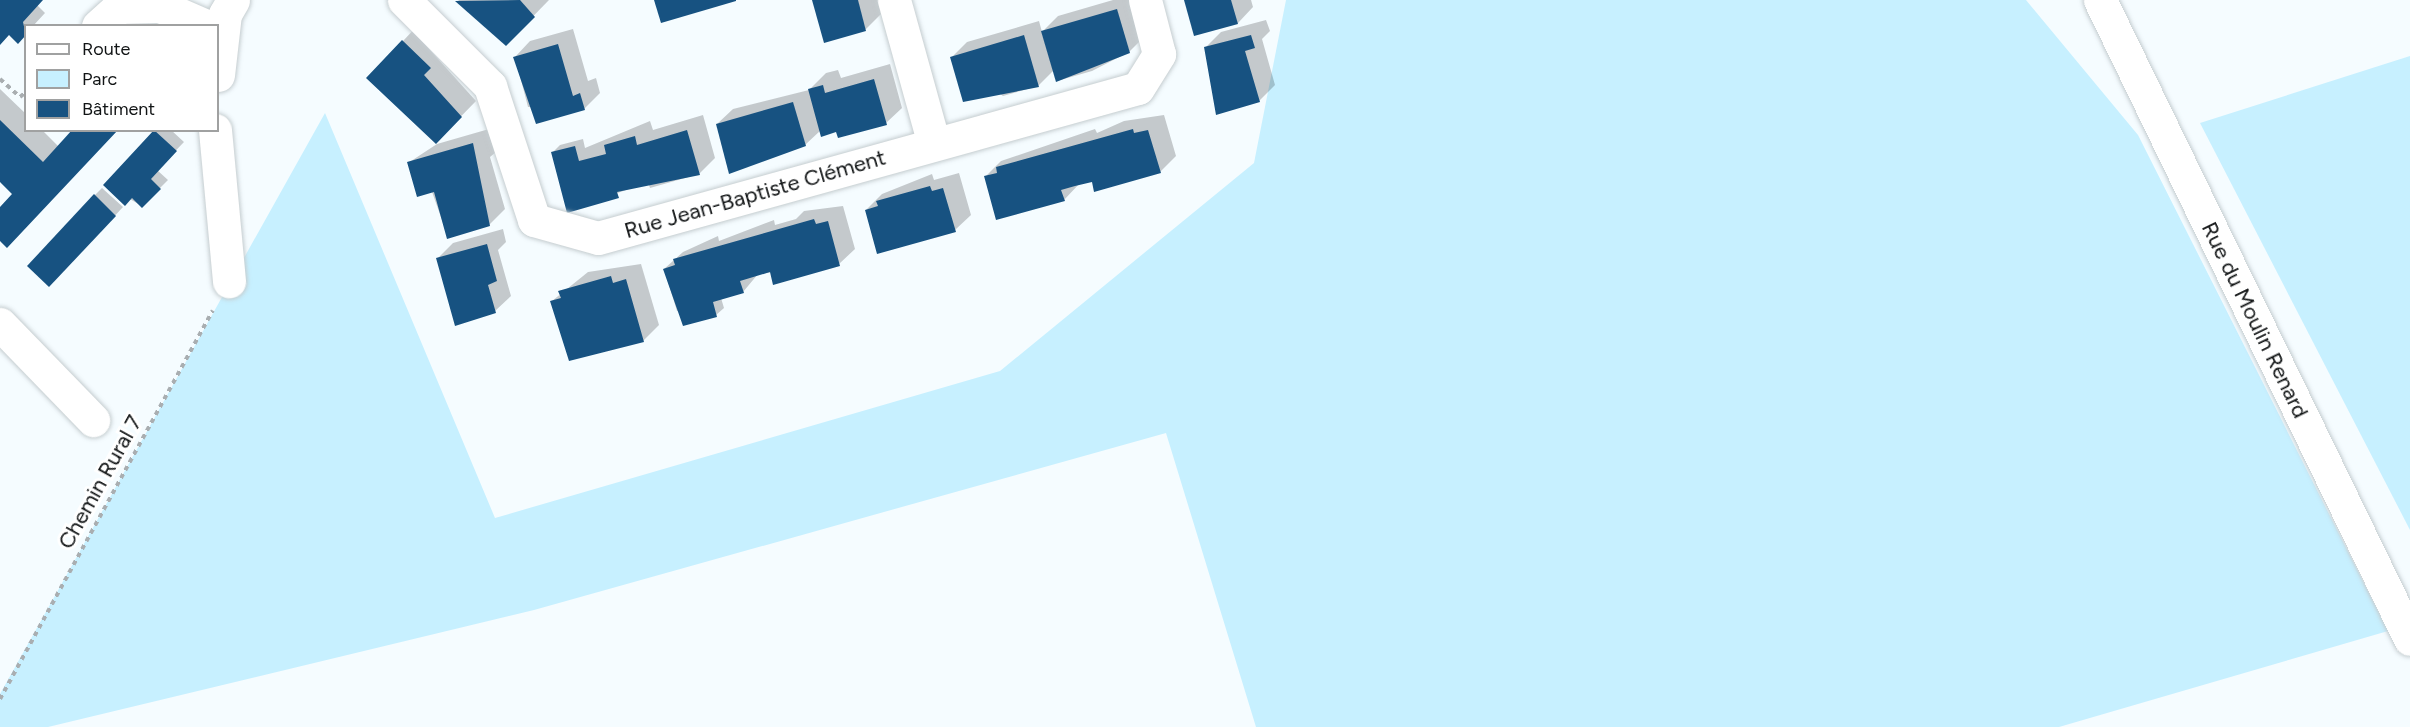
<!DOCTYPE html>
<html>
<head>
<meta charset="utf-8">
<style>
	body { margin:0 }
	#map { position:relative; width:2410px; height:727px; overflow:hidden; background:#f5fcff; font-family:Figtree,sans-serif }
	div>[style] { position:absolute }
	.green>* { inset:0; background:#c7f0ff }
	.shadow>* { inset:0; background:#0003 }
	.building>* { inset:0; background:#175281 }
	.path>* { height:4px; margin-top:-2px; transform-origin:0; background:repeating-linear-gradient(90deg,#a9aeb1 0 4.5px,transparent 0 9px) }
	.roads { filter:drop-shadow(0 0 2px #c5cdd0) drop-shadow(0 0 2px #c5cdd0) }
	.minor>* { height:33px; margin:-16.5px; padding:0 16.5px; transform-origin:16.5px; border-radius:16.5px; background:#fff }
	span { translate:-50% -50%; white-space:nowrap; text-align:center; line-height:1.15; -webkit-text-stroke:6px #fff; paint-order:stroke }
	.street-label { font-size:22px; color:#111415 }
	.legend { position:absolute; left:24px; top:24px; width:195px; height:108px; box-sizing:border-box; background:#fff; border:2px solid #a0a1a1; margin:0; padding:8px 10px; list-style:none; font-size:18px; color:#111415 }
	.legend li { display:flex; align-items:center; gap:12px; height:30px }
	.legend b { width:30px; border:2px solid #a0a1a1 }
</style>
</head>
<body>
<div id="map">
	<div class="green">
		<div style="clip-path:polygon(1286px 0,2026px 0,2138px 135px,2388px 631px,2059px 727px,1256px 727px,1166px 433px,534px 610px,48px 727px,0 727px,0 694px,325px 113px,495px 518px,1000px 371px,1254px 163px)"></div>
		<div style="clip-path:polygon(2410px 56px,2410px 530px,2200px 123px)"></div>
	</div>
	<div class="shadow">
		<div style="clip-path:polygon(0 0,42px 0,37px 5px,45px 13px,33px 26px,26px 26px,26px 34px,10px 33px,0 43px)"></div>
		<div style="clip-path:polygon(458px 0,549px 0,506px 44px)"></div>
		<div style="clip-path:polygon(813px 0,878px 0,881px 14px,866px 29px,825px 41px)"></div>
		<div style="clip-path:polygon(1113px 0,1135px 0,1145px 36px,1129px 52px,1092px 71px,1057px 81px,1054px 70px,1038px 86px,1003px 96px,951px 58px,967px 42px,1039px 21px,1042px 32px,1058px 16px)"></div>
		<div style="clip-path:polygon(1186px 0,1251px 0,1253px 7px,1238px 23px,1195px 35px)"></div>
		<div style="clip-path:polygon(1266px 20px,1270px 31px,1262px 39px,1275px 85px,1259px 101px,1217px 113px,1205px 48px,1221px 32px)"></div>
		<div style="clip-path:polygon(418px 25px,427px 33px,421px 40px,476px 101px,436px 142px,403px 41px)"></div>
		<div style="clip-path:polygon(573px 29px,588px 81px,596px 78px,600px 93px,584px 109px,528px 107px,515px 57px,530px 41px)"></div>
		<div style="clip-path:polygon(890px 64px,902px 108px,886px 123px,821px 130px,805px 145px,730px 172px,717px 124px,733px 109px,809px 90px,826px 73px,838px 70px,841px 78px)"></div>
		<div style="clip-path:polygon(0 89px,26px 114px,26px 130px,42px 130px,59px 147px,0 239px,0 209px,14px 194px,0 180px)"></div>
		<div style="clip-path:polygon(703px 115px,715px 158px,699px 174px,650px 188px,648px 182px,568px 211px,552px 153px,560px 145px,583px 139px,585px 148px,650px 121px,653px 130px)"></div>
		<div style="clip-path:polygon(1164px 115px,1176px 156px,1160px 172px,1080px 183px,1064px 200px,985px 177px,1001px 161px,1095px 129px,1097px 133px,1124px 121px)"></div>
		<div style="clip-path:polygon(489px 129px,496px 152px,490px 157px,505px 209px,489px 225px,448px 237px,431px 189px,408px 163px,437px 144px)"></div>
		<div style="clip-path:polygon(156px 130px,171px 130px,184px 142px,157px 170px,168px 180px,142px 206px,105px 185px)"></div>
		<div style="clip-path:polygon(959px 173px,971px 215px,955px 230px,866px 210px,882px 194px,932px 174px,934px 180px)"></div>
		<div style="clip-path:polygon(102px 188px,123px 207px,57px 278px,95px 195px)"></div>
		<div style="clip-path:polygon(843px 206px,855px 249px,839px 264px,758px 274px,743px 292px,721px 298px,724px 308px,716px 315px,677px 311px,664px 269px,683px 252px,718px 236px,719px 241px,774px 220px,775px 225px,796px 219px,804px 211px)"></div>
		<div style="clip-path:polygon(503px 229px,506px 242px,498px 250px,511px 296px,495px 311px,438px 258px,453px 243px)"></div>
		<div style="clip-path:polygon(641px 264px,659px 325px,643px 341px,552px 301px,588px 272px)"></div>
	</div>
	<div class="building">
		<div style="clip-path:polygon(0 0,43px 0,23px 22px,26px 35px,18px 44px,9px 35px,0 45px)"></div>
		<div style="clip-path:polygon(520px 0,535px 17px,506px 46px,455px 1px)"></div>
		<div style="clip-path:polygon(654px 0,736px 0,736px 1px,661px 23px)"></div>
		<div style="clip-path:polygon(812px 0,858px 0,866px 31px,824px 43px)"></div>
		<div style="clip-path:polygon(1184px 0,1231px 0,1238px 24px,1194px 36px)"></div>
		<div style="clip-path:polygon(1117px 9px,1130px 53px,1056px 82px,1041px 31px)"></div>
		<div style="clip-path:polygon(1024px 35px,1039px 87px,963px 102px,950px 57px)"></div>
		<div style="clip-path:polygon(1251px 35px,1255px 48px,1245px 51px,1260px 102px,1216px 115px,1204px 47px)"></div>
		<div style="clip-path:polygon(402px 40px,431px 68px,424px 75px,462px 117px,436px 144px,366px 78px)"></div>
		<div style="clip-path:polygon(558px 44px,573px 96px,580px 93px,585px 110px,536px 124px,513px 57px)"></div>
		<div style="clip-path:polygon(874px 79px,887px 125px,838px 138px,836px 132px,821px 137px,808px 89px,823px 85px,825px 93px)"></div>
		<div style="clip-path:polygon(793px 102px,806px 146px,729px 174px,716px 124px)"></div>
		<div style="clip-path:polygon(0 120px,43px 162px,72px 130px,118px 130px,7px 248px,0 241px,0 207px,12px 194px,0 182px)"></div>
		<div style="clip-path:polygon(1133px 129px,1134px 133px,1148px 130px,1161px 173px,1094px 192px,1092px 182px,1075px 186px,1061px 190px,1065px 201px,996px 220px,984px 176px,997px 173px,996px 167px)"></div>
		<div style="clip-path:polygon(154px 130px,177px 151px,151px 179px,161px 189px,142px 208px,132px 198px,125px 206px,103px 185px)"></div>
		<div style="clip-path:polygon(687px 130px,700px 175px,617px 192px,619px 198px,567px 213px,551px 152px,575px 146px,579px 161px,606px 154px,604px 145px,635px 136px,637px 145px)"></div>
		<div style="clip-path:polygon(473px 143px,490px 226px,447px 239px,434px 192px,417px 197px,407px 162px)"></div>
		<div style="clip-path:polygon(930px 186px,932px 191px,943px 188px,956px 232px,877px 254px,865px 210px,878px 206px,876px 201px)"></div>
		<div style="clip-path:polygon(94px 194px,116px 216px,49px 287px,27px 266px)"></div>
		<div style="clip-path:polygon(814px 219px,816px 224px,828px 221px,840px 266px,773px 285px,770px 272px,740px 281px,744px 293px,713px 302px,717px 317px,683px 326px,663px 269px,675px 265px,673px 259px)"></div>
		<div style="clip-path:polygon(487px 244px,497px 281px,488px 285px,496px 313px,455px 326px,436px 258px)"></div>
		<div style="clip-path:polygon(611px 276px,613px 283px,626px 279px,644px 342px,569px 361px,550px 301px,561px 298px,558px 291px)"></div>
	</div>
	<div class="path">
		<div style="left:0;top:79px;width:27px;rotate:42deg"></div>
		<div style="left:20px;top:97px;width:8px;rotate:-40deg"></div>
		<div style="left:0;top:699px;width:443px;rotate:-61.3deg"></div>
	</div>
	<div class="roads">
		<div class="minor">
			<div style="left:404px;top:0;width:122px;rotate:45deg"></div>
			<div style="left:490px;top:86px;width:141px;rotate:71.8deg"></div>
			<div style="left:534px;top:220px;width:66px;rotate:15.7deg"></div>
			<div style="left:598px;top:238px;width:560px;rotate:-15.52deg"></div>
			<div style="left:1138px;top:88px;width:40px;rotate:-58deg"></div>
			<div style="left:1159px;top:54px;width:56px;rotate:-104.5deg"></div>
			<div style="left:894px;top:0;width:149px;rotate:74.5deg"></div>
			<div style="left:2100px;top:0;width:710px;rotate:64.12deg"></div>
			<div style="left:98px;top:26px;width:28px;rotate:-42deg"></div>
			<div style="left:119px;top:7px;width:41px;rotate:-1.4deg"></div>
			<div style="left:160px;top:6px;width:50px;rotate:23.5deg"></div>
			<div style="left:218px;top:75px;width:61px;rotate:-83.5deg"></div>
			<div style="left:225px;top:14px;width:16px;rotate:-60deg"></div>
			<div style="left:215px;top:130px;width:152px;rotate:84.7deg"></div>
			<div style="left:0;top:324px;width:134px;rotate:45.9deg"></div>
		</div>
	</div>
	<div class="street-label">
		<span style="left:755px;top:194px;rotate:-16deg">Rue Jean-Baptiste Clément</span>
		<span style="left:2255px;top:320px;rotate:64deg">Rue du Moulin Renard</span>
		<span style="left:100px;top:482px;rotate:-61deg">Chemin Rural 7</span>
	</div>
	<ul class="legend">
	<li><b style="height:8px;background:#fff"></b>Route</li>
	<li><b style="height:16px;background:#c7f0ff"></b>Parc</li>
	<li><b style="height:16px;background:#175281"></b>Bâtiment</li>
	</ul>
</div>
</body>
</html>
